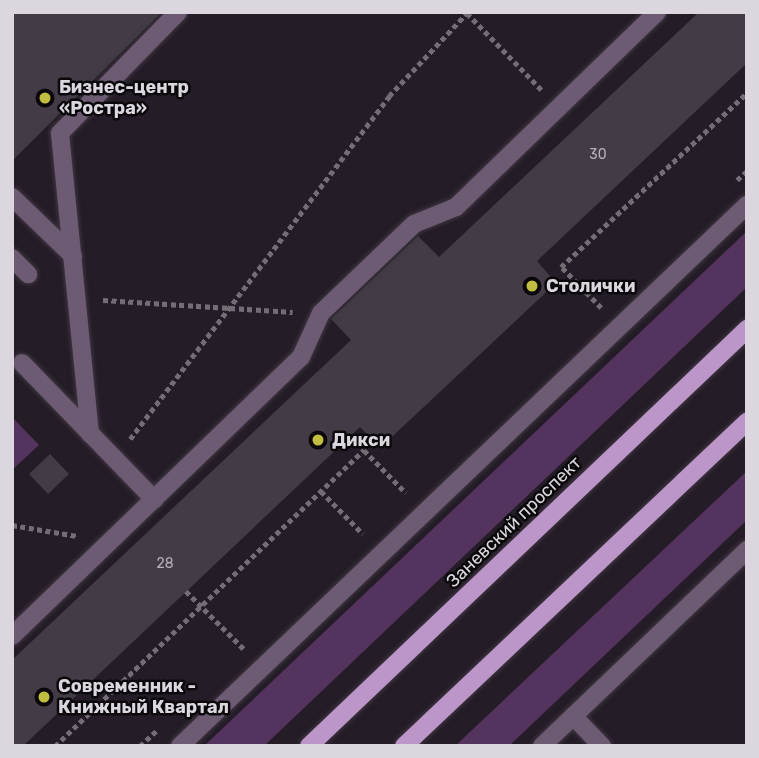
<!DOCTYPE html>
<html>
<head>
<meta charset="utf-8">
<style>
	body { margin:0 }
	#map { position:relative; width:759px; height:758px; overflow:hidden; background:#241c27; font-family:Rubik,sans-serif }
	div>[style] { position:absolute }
	.green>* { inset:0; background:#54335e }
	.building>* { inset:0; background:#433b46 }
	.path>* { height:4.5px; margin-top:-2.25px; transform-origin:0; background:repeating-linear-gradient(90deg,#746d76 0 5px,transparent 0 8.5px) }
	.roads { filter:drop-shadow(0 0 2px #3e3641) drop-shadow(0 0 2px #3e3641) }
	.minor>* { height:18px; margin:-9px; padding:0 9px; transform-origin:9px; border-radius:9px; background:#6d5b74 }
	.major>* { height:18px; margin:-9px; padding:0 9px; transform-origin:9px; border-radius:9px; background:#bd96c9 }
	.dots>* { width:19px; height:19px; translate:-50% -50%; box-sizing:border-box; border:4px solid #0b080c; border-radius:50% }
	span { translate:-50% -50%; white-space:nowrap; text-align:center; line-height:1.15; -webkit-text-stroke:5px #0b080c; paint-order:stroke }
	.number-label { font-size:14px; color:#b6b0b8 }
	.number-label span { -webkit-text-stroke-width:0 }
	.poi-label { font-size:18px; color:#dcd7de; font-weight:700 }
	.left { translate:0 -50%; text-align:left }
	.street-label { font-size:18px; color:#dcd7de }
	.frame { position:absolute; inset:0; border:14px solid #dcd7de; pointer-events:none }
</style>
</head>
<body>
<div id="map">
	<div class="green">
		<div style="clip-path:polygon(747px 231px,747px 287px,264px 746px,204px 746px)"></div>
		<div style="clip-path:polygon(12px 417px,39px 445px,12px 470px)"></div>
		<div style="clip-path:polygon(747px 471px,747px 520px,509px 746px,455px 746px)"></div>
	</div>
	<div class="building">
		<div style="clip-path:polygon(12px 12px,162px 12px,12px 161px)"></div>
		<div style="clip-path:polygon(699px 12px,747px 12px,747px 63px,537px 261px,556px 283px,380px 448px,360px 427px,23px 746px,12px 746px,12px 660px,351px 340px,331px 319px,418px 236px,439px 257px)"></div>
		<div style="clip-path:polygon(50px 454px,69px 474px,48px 494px,29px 474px)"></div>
	</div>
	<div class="path">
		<div style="left:467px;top:13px;width:107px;rotate:45.8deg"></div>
		<div style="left:737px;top:180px;width:13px;rotate:-42deg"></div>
		<div style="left:103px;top:300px;width:190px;rotate:3.6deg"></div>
		<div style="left:601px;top:308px;width:57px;rotate:-134.3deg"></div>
		<div style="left:561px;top:267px;width:255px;rotate:-43.1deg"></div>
		<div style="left:130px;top:439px;width:430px;rotate:-52.9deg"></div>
		<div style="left:389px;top:96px;width:115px;rotate:-46.8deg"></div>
		<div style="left:321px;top:491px;width:60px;rotate:45.7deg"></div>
		<div style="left:12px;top:525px;width:66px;rotate:9.6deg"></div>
		<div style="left:186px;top:591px;width:83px;rotate:45deg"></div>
		<div style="left:55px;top:746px;width:428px;rotate:-43.8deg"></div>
		<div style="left:364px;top:450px;width:60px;rotate:45.7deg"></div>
		<div style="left:140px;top:746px;width:23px;rotate:-43deg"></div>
	</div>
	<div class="roads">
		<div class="minor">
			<div style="left:12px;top:197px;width:85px;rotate:44deg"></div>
			<div style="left:12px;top:258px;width:23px;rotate:45deg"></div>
			<div style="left:22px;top:363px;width:190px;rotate:45.9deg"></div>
			<div style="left:90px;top:434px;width:302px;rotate:-95.7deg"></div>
			<div style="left:60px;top:133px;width:169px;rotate:-45.7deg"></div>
			<div style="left:12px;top:636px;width:402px;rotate:-44deg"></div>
			<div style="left:301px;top:357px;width:48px;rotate:-65.6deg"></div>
			<div style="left:321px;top:313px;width:129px;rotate:-43.7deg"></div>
			<div style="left:414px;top:224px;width:45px;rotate:-22deg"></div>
			<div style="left:456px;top:207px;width:280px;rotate:-44.1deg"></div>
			<div style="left:573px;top:716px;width:42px;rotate:46deg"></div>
			<div style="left:180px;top:746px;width:784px;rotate:-43.66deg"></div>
			<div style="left:542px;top:746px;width:284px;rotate:-43.7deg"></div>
		</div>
		<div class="major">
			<div style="left:309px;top:746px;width:605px;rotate:-43.59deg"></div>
			<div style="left:404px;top:746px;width:472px;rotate:-43.4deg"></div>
		</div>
	</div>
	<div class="dots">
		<div style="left:45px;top:98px;background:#c1bd40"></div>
		<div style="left:532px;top:286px;background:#c1bd40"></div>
		<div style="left:318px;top:440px;background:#c1bd40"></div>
		<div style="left:44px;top:697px;background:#c1bd40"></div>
	</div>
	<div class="number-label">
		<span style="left:598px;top:155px">30</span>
		<span style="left:165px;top:564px">28</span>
	</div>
	<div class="poi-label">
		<span class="left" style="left:59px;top:98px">Бизнес-центр<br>«Ростра»</span>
		<span class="left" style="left:546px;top:286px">Столички</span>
		<span class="left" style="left:332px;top:440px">Дикси</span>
		<span class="left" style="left:58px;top:697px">Современник -<br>Книжный Квартал</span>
	</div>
	<div class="street-label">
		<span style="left:514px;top:522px;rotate:-44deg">Заневский проспект</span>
	</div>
	<div class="frame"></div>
</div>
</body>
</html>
